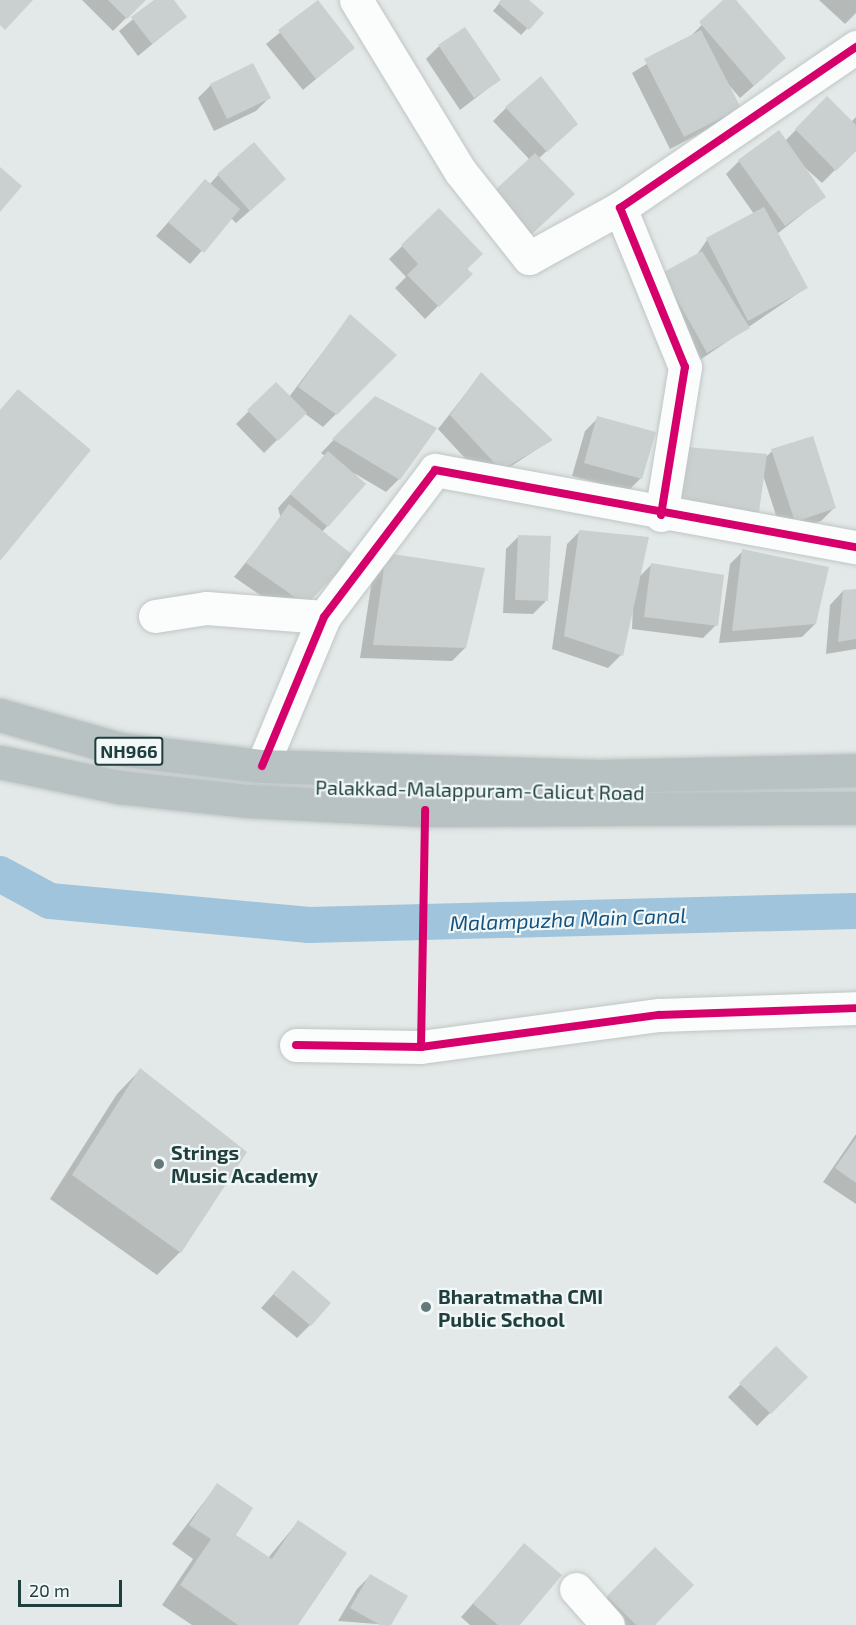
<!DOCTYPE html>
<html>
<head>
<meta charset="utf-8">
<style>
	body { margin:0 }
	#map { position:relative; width:856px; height:1625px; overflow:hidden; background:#e3e9e8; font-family:"Exo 2",sans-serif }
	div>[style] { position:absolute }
	.shadow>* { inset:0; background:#0003 }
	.canal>* { height:36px; margin:-18px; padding:0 18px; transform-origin:18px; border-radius:18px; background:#a0c4db }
	.building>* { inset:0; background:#cad0cf }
	.roads { filter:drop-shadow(0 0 2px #c0c6c5) drop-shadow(0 0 2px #c0c6c5) }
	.minor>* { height:33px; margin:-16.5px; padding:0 16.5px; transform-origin:16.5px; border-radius:16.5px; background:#fbfcfc }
	.highway>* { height:33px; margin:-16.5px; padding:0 16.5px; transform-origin:16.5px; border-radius:16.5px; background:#b9c2c3 }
	.cycleway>* { height:8px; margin:-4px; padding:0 4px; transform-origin:4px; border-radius:4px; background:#d6006c }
	.dots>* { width:16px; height:16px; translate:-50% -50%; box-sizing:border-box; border:3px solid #f1f8f7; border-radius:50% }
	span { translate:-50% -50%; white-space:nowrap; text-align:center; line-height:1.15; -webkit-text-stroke:4.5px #f1f8f7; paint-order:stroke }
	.shield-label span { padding:2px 4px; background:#f1f8f7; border:2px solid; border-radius:4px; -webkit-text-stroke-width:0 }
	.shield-label { font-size:18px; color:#1f3e3e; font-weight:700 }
	.street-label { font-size:20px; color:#1f3e3e }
	.poi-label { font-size:20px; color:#1f3e3e; font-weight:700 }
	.left { translate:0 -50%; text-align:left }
	.water-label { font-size:21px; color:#14527f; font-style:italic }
	.scale { position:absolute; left:18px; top:1580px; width:104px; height:27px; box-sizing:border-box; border:3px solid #1f3e3e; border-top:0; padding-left:8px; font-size:18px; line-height:21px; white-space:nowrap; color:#1f3e3e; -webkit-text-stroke:4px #f1f8f7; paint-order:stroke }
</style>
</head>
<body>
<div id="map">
	<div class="shadow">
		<div style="clip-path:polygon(82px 0,144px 0,113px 31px)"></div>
		<div style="clip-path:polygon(156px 0,172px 0,185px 17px,138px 56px,119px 31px)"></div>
		<div style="clip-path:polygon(502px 0,527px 0,542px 13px,521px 35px,493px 11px)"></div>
		<div style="clip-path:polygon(726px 0,734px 0,771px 71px,740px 98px,728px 84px,739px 107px,726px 120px,670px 149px,632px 73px,689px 38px)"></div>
		<div style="clip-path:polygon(819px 0,856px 0,856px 13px,845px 24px)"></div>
		<div style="clip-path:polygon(317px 2px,353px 48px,303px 90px,266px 44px)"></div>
		<div style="clip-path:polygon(439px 46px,499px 80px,460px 110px,426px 59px)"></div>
		<div style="clip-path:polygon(211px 85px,269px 98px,256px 111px,214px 131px,198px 98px)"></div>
		<div style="clip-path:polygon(827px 98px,851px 122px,856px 117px,856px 149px,822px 183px,802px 165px,824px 197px,777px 234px,806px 288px,694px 364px,650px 288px,696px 256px,707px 240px,754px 214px,726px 174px,739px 161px,785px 141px)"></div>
		<div style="clip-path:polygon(506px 108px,563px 136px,538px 159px,560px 207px,519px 246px,530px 160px,493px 121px)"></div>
		<div style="clip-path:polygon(218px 175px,271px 192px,236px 223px,231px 218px,190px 264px,156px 236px,205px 181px,209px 185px)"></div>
		<div style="clip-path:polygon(439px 210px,470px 274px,425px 319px,395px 288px,406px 277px,389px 259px)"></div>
		<div style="clip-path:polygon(350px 316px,395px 355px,323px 427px,304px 413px,264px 453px,236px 424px,276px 384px,289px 397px)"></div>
		<div style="clip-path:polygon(481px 374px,551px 440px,487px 482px,438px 429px)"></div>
		<div style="clip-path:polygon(375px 397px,399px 479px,386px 492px,354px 473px,364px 484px,322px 532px,292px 617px,234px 577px,281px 519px,278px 508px,325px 456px,321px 453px)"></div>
		<div style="clip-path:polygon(598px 418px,641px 478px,628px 491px,572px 476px,585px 431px)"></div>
		<div style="clip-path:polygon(688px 449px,767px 456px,772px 451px,834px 508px,821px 521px,782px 534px,763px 475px,758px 511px,745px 524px,669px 515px)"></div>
		<div style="clip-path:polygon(580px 531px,639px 577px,651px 565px,716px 625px,703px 638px,632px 629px,633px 604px,621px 655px,608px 668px,552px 649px,567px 544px)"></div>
		<div style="clip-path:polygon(519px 536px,546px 601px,533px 614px,503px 613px,506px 549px)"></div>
		<div style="clip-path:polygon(743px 551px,815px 624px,802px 637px,719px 643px,730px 564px)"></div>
		<div style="clip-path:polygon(387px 554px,465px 648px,452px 661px,360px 658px,374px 567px)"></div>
		<div style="clip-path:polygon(843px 591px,856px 591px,856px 649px,826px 654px,830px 605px)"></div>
		<div style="clip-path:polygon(140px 1070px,180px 1252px,157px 1275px,50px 1199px,117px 1094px)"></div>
		<div style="clip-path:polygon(856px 1134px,856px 1204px,823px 1182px)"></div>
		<div style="clip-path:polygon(293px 1272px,310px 1325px,297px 1338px,261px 1308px)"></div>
		<div style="clip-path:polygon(776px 1348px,806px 1377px,757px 1426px,728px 1397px)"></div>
		<div style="clip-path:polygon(217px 1485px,234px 1535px,268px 1558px,298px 1522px,296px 1625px,192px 1625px,162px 1605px,193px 1559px,172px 1544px)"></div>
		<div style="clip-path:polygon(525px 1545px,518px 1625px,470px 1625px,461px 1617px)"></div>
		<div style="clip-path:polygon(655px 1549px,653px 1625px,610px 1625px,595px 1610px)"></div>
		<div style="clip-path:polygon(370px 1576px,390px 1625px,338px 1621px,357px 1589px)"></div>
	</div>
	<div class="canal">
		<div style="left:0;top:874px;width:57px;rotate:28.4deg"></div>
		<div style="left:50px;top:901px;width:260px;rotate:5.3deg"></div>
		<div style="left:309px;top:925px;width:547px;rotate:-1.47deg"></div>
	</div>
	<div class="building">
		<div style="clip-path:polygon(0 0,33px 0,5px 30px,0 25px)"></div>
		<div style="clip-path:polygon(108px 0,146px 0,127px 19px)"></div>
		<div style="clip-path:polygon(154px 0,174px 0,187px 17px,152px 44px,131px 17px)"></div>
		<div style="clip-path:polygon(318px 0,355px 48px,316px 79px,278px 30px)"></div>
		<div style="clip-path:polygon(501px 0,529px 0,544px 13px,529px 30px,498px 3px)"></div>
		<div style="clip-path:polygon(723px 0,736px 0,786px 58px,754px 86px,699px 22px)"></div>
		<div style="clip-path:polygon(465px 27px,501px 80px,474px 98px,438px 45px)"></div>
		<div style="clip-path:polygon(701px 30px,741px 108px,684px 137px,644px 59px)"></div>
		<div style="clip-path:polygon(253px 63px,271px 98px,227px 119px,210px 84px)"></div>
		<div style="clip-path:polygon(541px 76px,578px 124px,547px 152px,505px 107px)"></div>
		<div style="clip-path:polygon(827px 96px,856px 125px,856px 151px,836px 171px,795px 129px)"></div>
		<div style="clip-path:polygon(779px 130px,826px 197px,785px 226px,738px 160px)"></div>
		<div style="clip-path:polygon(254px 142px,286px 179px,250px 211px,217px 174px)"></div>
		<div style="clip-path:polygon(535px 153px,575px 194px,532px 234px,493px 192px)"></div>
		<div style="clip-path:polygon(0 167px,22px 186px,0 212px)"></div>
		<div style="clip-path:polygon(205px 179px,240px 209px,204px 253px,168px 222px)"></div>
		<div style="clip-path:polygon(764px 207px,808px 288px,748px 321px,706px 238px)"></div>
		<div style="clip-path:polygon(439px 208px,483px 254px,467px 269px,473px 274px,439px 307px,407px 275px,418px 264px,401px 245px)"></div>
		<div style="clip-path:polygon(702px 251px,750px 328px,707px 353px,662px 273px)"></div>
		<div style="clip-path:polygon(350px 314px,397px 355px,337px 415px,298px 387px)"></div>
		<div style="clip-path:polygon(481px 372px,553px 440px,501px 470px,450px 415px)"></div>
		<div style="clip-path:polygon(276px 382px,307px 413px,278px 441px,247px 410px)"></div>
		<div style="clip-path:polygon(18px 389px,91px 450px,0 561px,0 410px)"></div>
		<div style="clip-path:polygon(375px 396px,437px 428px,400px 480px,332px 439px)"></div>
		<div style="clip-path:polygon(597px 416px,656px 432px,642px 479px,584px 463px)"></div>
		<div style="clip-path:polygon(813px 436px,836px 508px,795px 522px,771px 449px)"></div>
		<div style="clip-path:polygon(687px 447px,767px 454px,759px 512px,681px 502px)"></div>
		<div style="clip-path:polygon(328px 451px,366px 484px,328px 527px,290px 494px)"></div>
		<div style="clip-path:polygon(289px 504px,354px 556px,306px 605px,246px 563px)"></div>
		<div style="clip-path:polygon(579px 530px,649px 537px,623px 656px,564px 636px)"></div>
		<div style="clip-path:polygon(518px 535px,551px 536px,548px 601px,515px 600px)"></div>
		<div style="clip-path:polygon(742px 549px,829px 567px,816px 624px,732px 631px)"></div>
		<div style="clip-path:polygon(386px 553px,485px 568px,466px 648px,373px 645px)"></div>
		<div style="clip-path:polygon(651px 563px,724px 575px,718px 626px,644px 617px)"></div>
		<div style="clip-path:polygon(856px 589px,856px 639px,838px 642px,843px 590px)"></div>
		<div style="clip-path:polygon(140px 1068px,247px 1152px,181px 1253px,72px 1175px)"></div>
		<div style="clip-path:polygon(856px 1138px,856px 1183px,835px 1168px)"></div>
		<div style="clip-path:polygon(293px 1270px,331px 1303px,311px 1326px,273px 1294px)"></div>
		<div style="clip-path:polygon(776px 1346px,808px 1377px,771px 1414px,739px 1383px)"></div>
		<div style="clip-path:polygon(217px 1483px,253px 1508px,236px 1535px,272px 1559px,298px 1520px,347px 1553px,298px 1625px,238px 1625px,180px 1585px,211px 1539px,189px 1525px)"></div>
		<div style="clip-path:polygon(524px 1543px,562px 1575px,520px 1625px,498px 1625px,473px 1604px)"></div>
		<div style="clip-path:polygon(655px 1547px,694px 1585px,655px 1625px,636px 1625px,607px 1596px)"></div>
		<div style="clip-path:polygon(370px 1574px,408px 1596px,391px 1625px,380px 1625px,350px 1608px)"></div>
	</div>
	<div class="roads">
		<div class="minor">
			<div style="left:356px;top:0;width:200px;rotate:58.7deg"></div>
			<div style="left:460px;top:171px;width:111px;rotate:51.6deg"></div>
			<div style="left:529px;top:258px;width:104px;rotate:-28.8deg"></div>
			<div style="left:661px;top:515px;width:150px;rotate:-80.8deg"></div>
			<div style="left:685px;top:367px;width:172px;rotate:-112.2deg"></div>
			<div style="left:620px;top:208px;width:286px;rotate:-34.3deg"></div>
			<div style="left:155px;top:616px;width:52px;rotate:-8.9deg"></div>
			<div style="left:206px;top:608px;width:118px;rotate:4.4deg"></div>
			<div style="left:262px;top:766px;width:161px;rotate:-67.4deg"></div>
			<div style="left:324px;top:617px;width:184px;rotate:-52.9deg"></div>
			<div style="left:435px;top:470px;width:428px;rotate:10.4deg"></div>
			<div style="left:296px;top:1045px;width:125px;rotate:0.9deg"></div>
			<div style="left:421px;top:1047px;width:240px;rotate:-7.7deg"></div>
			<div style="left:659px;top:1015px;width:197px;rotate:-2deg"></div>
			<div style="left:576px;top:1589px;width:48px;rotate:48.4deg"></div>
		</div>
		<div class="highway">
			<div style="left:0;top:715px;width:124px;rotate:15.9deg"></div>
			<div style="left:119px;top:749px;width:144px;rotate:6.8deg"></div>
			<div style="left:262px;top:766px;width:336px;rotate:1.7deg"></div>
			<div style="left:598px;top:776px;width:258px;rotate:-1.3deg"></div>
			<div style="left:0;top:762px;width:122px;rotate:11.9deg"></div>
			<div style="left:119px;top:787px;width:130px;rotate:6.2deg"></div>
			<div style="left:248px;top:801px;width:177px;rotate:2.9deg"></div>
			<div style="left:425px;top:810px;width:431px;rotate:-0.3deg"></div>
		</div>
	</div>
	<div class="cycleway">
		<div style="left:661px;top:515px;width:150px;rotate:-80.8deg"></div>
		<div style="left:685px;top:367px;width:172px;rotate:-112.2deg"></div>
		<div style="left:620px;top:208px;width:286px;rotate:-34.3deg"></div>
		<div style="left:262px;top:766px;width:161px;rotate:-67.4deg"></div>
		<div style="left:324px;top:617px;width:184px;rotate:-52.9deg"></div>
		<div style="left:435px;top:470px;width:428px;rotate:10.4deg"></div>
		<div style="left:296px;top:1045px;width:125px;rotate:0.9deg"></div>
		<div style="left:421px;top:1047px;width:240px;rotate:-7.7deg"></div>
		<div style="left:659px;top:1015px;width:197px;rotate:-2deg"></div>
		<div style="left:421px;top:1047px;width:237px;rotate:-89deg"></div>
	</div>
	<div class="dots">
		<div style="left:159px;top:1164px;background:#647a7a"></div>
		<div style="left:426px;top:1307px;background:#647a7a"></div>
	</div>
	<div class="shield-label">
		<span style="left:129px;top:751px">NH966</span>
	</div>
	<div class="street-label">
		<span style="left:480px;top:790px;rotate:1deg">Palakkad-Malappuram-Calicut Road</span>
	</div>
	<div class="poi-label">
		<span class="left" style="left:171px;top:1164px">Strings<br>Music Academy</span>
		<span class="left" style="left:438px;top:1308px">Bharatmatha CMI<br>Public School</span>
	</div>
	<div class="water-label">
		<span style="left:568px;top:919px;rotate:-2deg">Malampuzha Main Canal</span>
	</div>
	<div class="scale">20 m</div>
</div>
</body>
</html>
